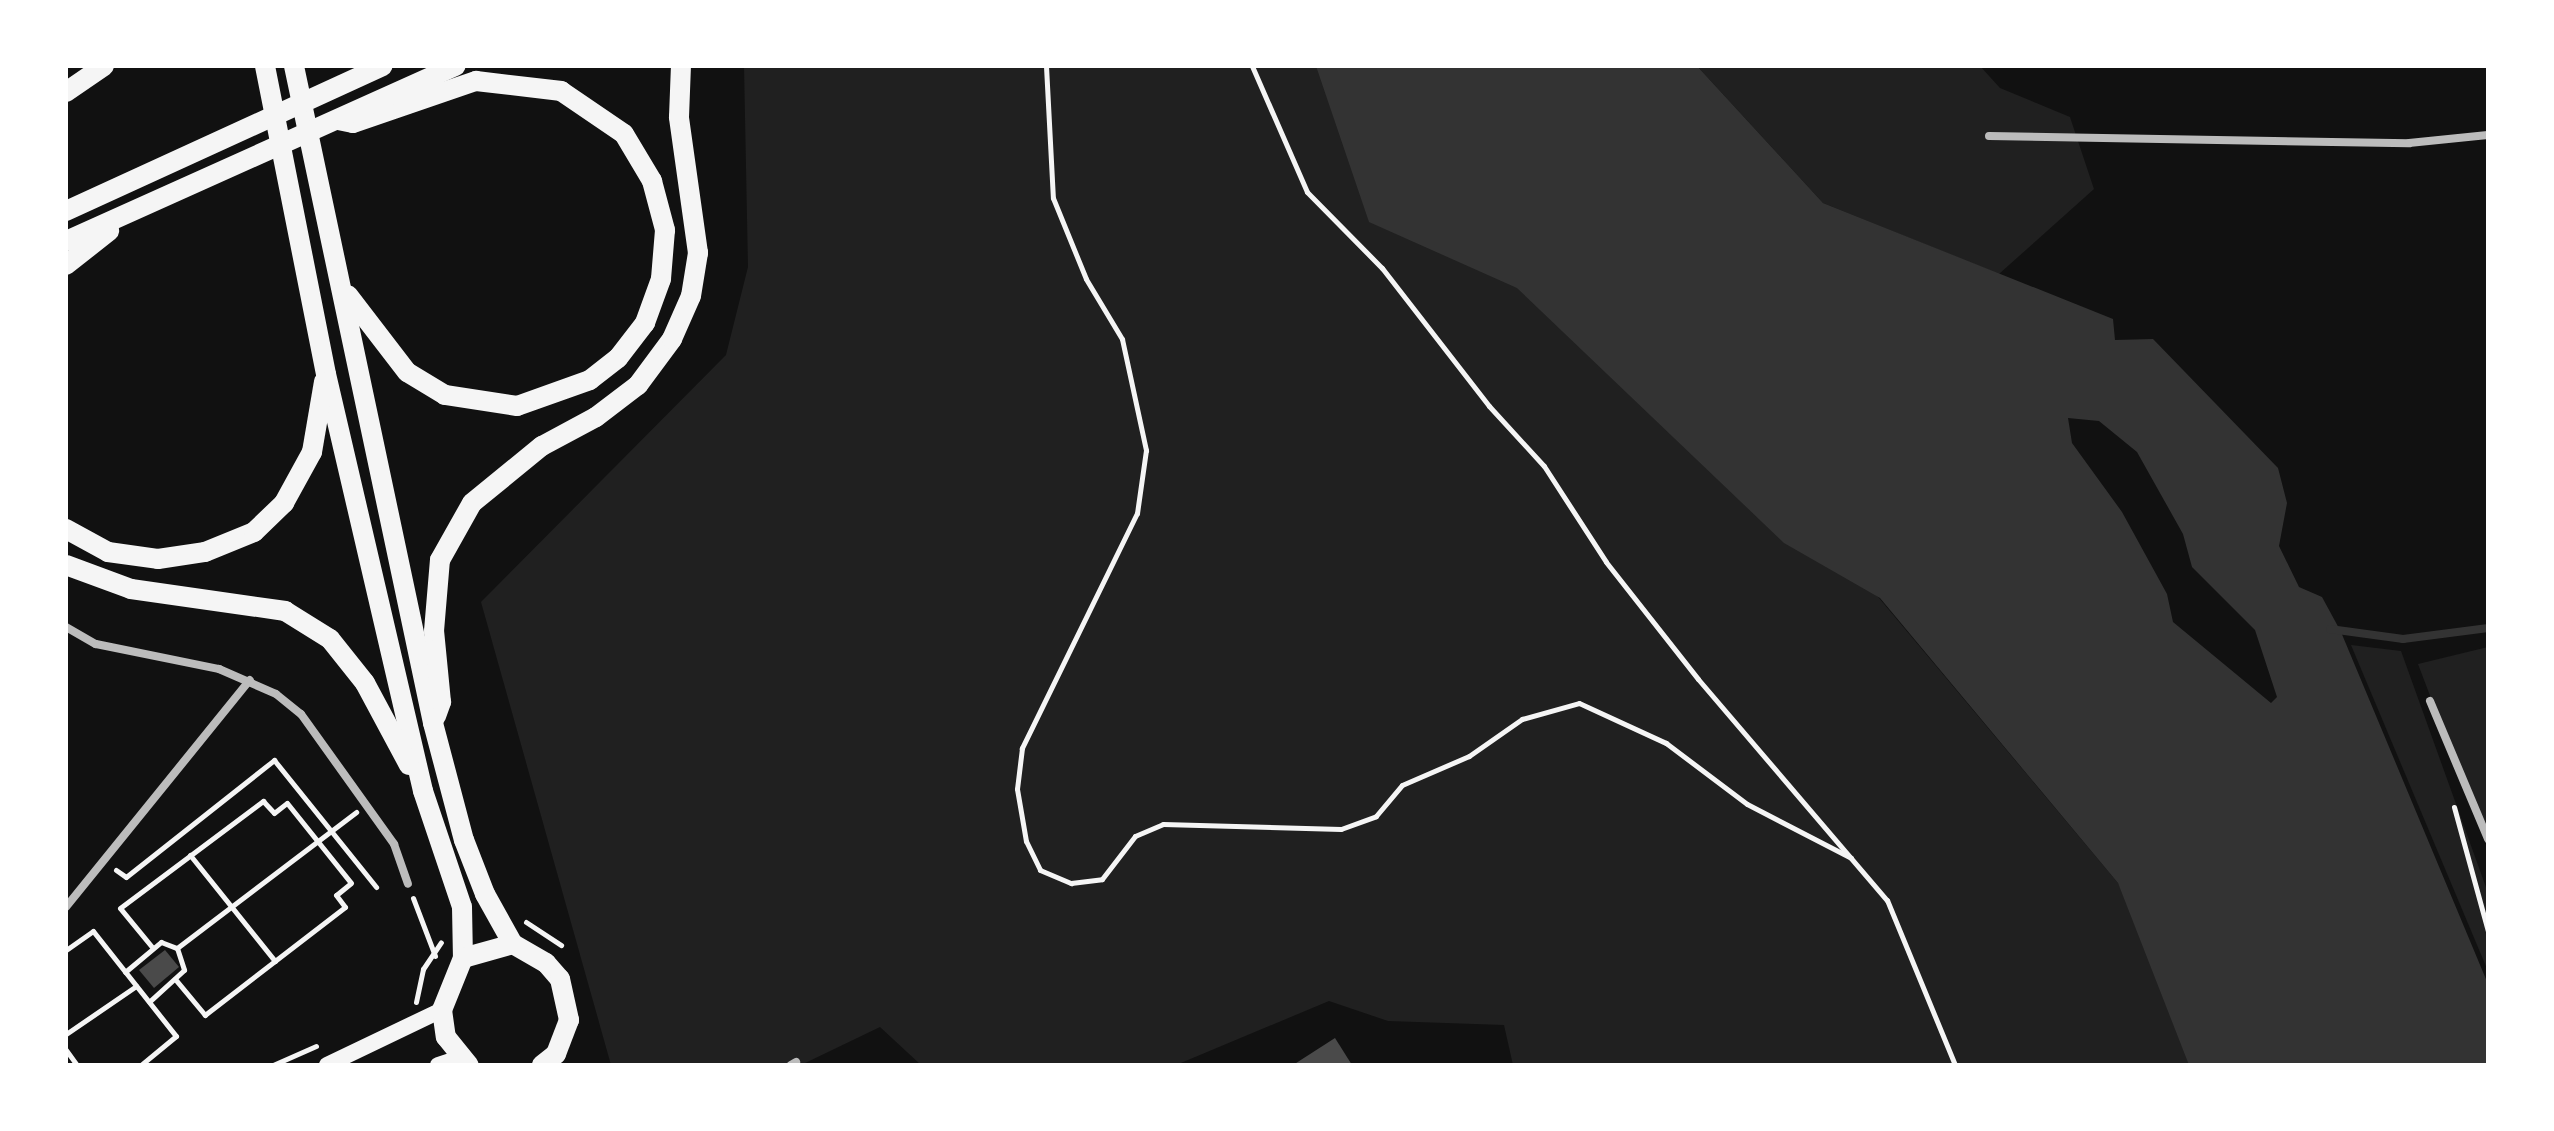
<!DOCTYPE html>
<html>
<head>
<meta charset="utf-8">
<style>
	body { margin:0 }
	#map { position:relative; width:2554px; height:1131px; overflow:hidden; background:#111; font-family:"Nunito Sans",sans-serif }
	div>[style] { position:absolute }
	.green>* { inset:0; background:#202020 }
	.water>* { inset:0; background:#333 }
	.stream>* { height:8px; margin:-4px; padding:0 4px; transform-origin:4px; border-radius:4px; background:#333 }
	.building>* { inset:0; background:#4a4a4a }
	.path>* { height:5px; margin:-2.5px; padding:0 2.5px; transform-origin:2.5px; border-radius:2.5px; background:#f5f5f5 }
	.minor>* { height:8px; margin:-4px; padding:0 4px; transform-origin:4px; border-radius:4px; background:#bcbcbc }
	.secondary>* { height:16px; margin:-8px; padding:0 8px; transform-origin:8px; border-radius:8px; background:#f5f5f5 }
	.primary>* { height:20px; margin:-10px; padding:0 10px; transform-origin:10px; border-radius:10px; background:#f5f5f5 }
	span { translate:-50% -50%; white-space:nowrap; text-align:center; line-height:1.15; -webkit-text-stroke:7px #fff; paint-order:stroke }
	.frame { position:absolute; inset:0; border:68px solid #fff; pointer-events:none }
</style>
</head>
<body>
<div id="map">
	<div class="green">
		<div style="clip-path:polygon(744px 66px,1367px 66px,1879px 598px,2118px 883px,2211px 1065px,1513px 1065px,1504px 1025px,1388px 1021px,1329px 1001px,1176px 1065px,921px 1065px,880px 1027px,801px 1065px,611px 1065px,481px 602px,726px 355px,748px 267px)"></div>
		<div style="clip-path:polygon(1697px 66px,1980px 66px,2000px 88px,2070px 117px,2094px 189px,1999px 274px,1823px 203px)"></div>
		<div style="clip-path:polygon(2351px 645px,2401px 651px,2488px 893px,2488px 971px)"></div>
		<div style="clip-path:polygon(2488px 647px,2488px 848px,2418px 664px)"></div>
	</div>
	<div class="water">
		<div style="clip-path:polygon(evenodd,1316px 66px,1697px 66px,1823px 203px,2113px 319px,2115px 340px,2153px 339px,2278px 468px,2287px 503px,2279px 546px,2299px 587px,2322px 597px,2341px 632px,2488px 984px,2488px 1065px,2189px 1065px,2118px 883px,1880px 598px,1784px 543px,1517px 288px,1369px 222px,1316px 66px,2068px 418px,2099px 421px,2137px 452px,2183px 534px,2192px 567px,2255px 630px,2277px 697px,2271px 703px,2173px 622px,2167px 594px,2122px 512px,2072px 443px,2068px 418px)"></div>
	</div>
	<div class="stream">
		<div style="left:2330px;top:629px;width:74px;rotate:7.8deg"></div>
		<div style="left:2403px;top:639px;width:86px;rotate:-7.4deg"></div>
	</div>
	<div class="building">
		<div style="clip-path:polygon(165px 950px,179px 967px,154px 988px,139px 970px)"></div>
		<div style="clip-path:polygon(1335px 1038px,1352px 1065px,1293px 1065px)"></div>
	</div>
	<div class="path">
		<div style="left:1046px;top:66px;width:132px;rotate:87deg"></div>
		<div style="left:1053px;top:198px;width:87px;rotate:67.8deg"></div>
		<div style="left:1086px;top:279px;width:70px;rotate:59deg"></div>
		<div style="left:1122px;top:339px;width:114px;rotate:77.8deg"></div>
		<div style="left:1146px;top:450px;width:64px;rotate:98.1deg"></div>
		<div style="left:1137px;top:513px;width:262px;rotate:116.1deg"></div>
		<div style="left:1022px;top:748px;width:41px;rotate:97deg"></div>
		<div style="left:1017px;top:789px;width:53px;rotate:80.2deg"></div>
		<div style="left:1026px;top:841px;width:32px;rotate:64deg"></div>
		<div style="left:1040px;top:870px;width:34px;rotate:23deg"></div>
		<div style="left:1071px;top:883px;width:31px;rotate:-7deg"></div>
		<div style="left:1102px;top:879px;width:54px;rotate:-52.5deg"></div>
		<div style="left:1135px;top:836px;width:30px;rotate:-23deg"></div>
		<div style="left:1163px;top:824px;width:178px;rotate:1.6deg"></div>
		<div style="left:1341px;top:829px;width:37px;rotate:-20deg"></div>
		<div style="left:1376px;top:816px;width:40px;rotate:-50deg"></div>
		<div style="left:1402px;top:785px;width:73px;rotate:-23.4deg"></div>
		<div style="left:1469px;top:756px;width:65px;rotate:-34.9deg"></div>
		<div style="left:1522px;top:719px;width:59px;rotate:-15.7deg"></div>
		<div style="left:1579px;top:703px;width:96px;rotate:24.7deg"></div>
		<div style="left:1666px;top:743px;width:101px;rotate:37deg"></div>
		<div style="left:1747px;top:804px;width:117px;rotate:27.4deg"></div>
		<div style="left:1252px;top:66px;width:137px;rotate:66.4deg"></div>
		<div style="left:1307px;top:192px;width:107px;rotate:45.4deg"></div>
		<div style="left:1382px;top:268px;width:175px;rotate:52.2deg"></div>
		<div style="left:1489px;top:406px;width:81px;rotate:47.5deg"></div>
		<div style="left:1544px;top:466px;width:114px;rotate:57.1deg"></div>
		<div style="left:1606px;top:562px;width:149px;rotate:51.8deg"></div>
		<div style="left:1698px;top:679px;width:291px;rotate:49.5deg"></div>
		<div style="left:1887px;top:900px;width:178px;rotate:67.6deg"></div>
		<div style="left:2454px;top:807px;width:129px;rotate:74.7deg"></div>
		<div style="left:190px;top:855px;width:136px;rotate:51.3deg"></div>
		<div style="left:116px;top:870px;width:12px;rotate:35deg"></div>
		<div style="left:126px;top:877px;width:189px;rotate:-38.3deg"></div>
		<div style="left:274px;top:760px;width:163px;rotate:51.2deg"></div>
		<div style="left:413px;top:898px;width:62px;rotate:69.2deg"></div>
		<div style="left:526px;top:922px;width:42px;rotate:33.3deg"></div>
		<div style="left:152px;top:947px;width:50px;rotate:-129.4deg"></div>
		<div style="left:120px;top:908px;width:179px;rotate:-36.8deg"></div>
		<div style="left:263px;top:801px;width:16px;rotate:47deg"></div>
		<div style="left:274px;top:813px;width:16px;rotate:-38deg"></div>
		<div style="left:287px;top:803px;width:102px;rotate:51.3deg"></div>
		<div style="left:351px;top:883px;width:19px;rotate:141deg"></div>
		<div style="left:336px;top:895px;width:15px;rotate:53deg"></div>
		<div style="left:345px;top:907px;width:177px;rotate:142.4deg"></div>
		<div style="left:205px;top:1015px;width:47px;rotate:-129.8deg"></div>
		<div style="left:177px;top:948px;width:225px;rotate:-37.2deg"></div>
		<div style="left:66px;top:950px;width:33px;rotate:-35deg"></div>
		<div style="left:93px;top:931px;width:134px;rotate:51.7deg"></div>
		<div style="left:176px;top:1036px;width:45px;rotate:140.4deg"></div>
		<div style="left:125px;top:972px;width:47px;rotate:-39.8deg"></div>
		<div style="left:161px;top:942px;width:17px;rotate:21deg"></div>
		<div style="left:177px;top:948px;width:23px;rotate:72deg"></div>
		<div style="left:184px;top:970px;width:47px;rotate:137.6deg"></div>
		<div style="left:416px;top:1002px;width:34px;rotate:-78deg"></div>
		<div style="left:423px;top:969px;width:32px;rotate:-56deg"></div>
		<div style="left:66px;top:1034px;width:85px;rotate:-34.4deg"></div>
		<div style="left:66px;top:1050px;width:19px;rotate:54deg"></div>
		<div style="left:273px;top:1065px;width:47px;rotate:-23.8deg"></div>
	</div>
	<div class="minor">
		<div style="left:1989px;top:136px;width:420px;rotate:1deg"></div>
		<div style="left:2409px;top:143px;width:79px;rotate:-5.8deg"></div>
		<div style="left:66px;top:627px;width:34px;rotate:30deg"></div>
		<div style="left:96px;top:644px;width:126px;rotate:11.5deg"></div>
		<div style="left:219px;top:669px;width:62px;rotate:23.7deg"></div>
		<div style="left:276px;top:694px;width:32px;rotate:39deg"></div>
		<div style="left:301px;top:714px;width:160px;rotate:54.4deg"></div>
		<div style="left:394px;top:844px;width:42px;rotate:70.7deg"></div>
		<div style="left:2430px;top:701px;width:150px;rotate:67.2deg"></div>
		<div style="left:66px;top:907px;width:292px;rotate:-51deg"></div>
		<div style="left:791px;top:1065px;width:6px;rotate:-31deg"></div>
	</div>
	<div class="secondary">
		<div style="left:327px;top:1065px;width:127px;rotate:-25.6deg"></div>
		<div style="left:438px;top:1065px;width:23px;rotate:-18deg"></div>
	</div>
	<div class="primary">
		<div style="left:265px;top:66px;width:314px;rotate:78.8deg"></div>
		<div style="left:326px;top:374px;width:428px;rotate:76.9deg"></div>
		<div style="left:423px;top:791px;width:122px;rotate:71.4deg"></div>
		<div style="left:462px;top:907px;width:51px;rotate:88.9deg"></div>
		<div style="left:463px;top:958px;width:56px;rotate:112deg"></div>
		<div style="left:442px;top:1010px;width:27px;rotate:82deg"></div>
		<div style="left:446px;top:1037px;width:36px;rotate:51deg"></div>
		<div style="left:294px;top:66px;width:672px;rotate:78.05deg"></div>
		<div style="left:433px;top:723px;width:121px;rotate:75.2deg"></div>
		<div style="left:464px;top:840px;width:58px;rotate:68.7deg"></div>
		<div style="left:485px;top:894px;width:57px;rotate:60.8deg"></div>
		<div style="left:66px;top:92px;width:46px;rotate:-34.4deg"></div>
		<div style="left:338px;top:120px;width:15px;rotate:11deg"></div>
		<div style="left:353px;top:123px;width:130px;rotate:-18.9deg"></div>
		<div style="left:476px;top:81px;width:86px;rotate:6.7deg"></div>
		<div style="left:561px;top:91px;width:76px;rotate:34.3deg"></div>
		<div style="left:624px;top:134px;width:55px;rotate:59.2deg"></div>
		<div style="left:652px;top:181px;width:51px;rotate:75.1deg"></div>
		<div style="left:665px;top:230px;width:49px;rotate:94.7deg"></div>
		<div style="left:661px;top:279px;width:47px;rotate:110deg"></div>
		<div style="left:645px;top:323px;width:44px;rotate:127.6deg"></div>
		<div style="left:618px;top:358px;width:36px;rotate:142deg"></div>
		<div style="left:590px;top:380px;width:77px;rotate:160.4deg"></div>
		<div style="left:517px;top:406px;width:73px;rotate:-171.3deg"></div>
		<div style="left:445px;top:395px;width:44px;rotate:-148.8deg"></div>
		<div style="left:407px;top:372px;width:97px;rotate:-127.5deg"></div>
		<div style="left:66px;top:211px;width:348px;rotate:-24.6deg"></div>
		<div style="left:66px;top:241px;width:427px;rotate:-24.2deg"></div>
		<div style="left:66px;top:265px;width:55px;rotate:-38.3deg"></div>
		<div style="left:66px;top:529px;width:48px;rotate:28.7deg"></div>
		<div style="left:108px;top:552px;width:50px;rotate:8deg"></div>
		<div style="left:158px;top:559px;width:48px;rotate:-8.5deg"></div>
		<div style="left:205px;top:552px;width:53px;rotate:-22.2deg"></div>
		<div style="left:254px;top:532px;width:42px;rotate:-44deg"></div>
		<div style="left:284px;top:503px;width:58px;rotate:-61.2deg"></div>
		<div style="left:312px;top:452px;width:71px;rotate:-80.3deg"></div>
		<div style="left:66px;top:565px;width:69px;rotate:20.3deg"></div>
		<div style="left:131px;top:589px;width:156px;rotate:8.1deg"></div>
		<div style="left:285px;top:611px;width:53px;rotate:31.9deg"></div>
		<div style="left:330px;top:639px;width:56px;rotate:51.5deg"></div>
		<div style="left:365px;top:683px;width:93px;rotate:61.8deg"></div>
		<div style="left:436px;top:716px;width:15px;rotate:-70deg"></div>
		<div style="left:441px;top:702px;width:71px;rotate:-95.6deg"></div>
		<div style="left:434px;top:631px;width:71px;rotate:-85.2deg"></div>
		<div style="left:440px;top:560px;width:65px;rotate:-60.7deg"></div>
		<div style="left:472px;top:503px;width:90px;rotate:-39.2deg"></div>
		<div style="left:542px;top:446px;width:61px;rotate:-28.2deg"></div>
		<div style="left:596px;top:417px;width:53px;rotate:-37.3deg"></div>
		<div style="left:638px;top:385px;width:57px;rotate:-53.5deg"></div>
		<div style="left:672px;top:339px;width:47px;rotate:-66.2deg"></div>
		<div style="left:691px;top:296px;width:44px;rotate:-80.8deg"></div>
		<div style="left:698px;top:253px;width:137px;rotate:-98deg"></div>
		<div style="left:679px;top:117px;width:51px;rotate:-87.8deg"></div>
		<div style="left:463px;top:958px;width:52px;rotate:-15.6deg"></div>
		<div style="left:513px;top:944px;width:38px;rotate:30deg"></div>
		<div style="left:546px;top:963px;width:21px;rotate:49deg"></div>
		<div style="left:560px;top:979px;width:42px;rotate:77.6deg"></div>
		<div style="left:569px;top:1020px;width:36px;rotate:111deg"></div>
		<div style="left:556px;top:1054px;width:18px;rotate:142deg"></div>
	</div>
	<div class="frame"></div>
</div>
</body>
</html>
